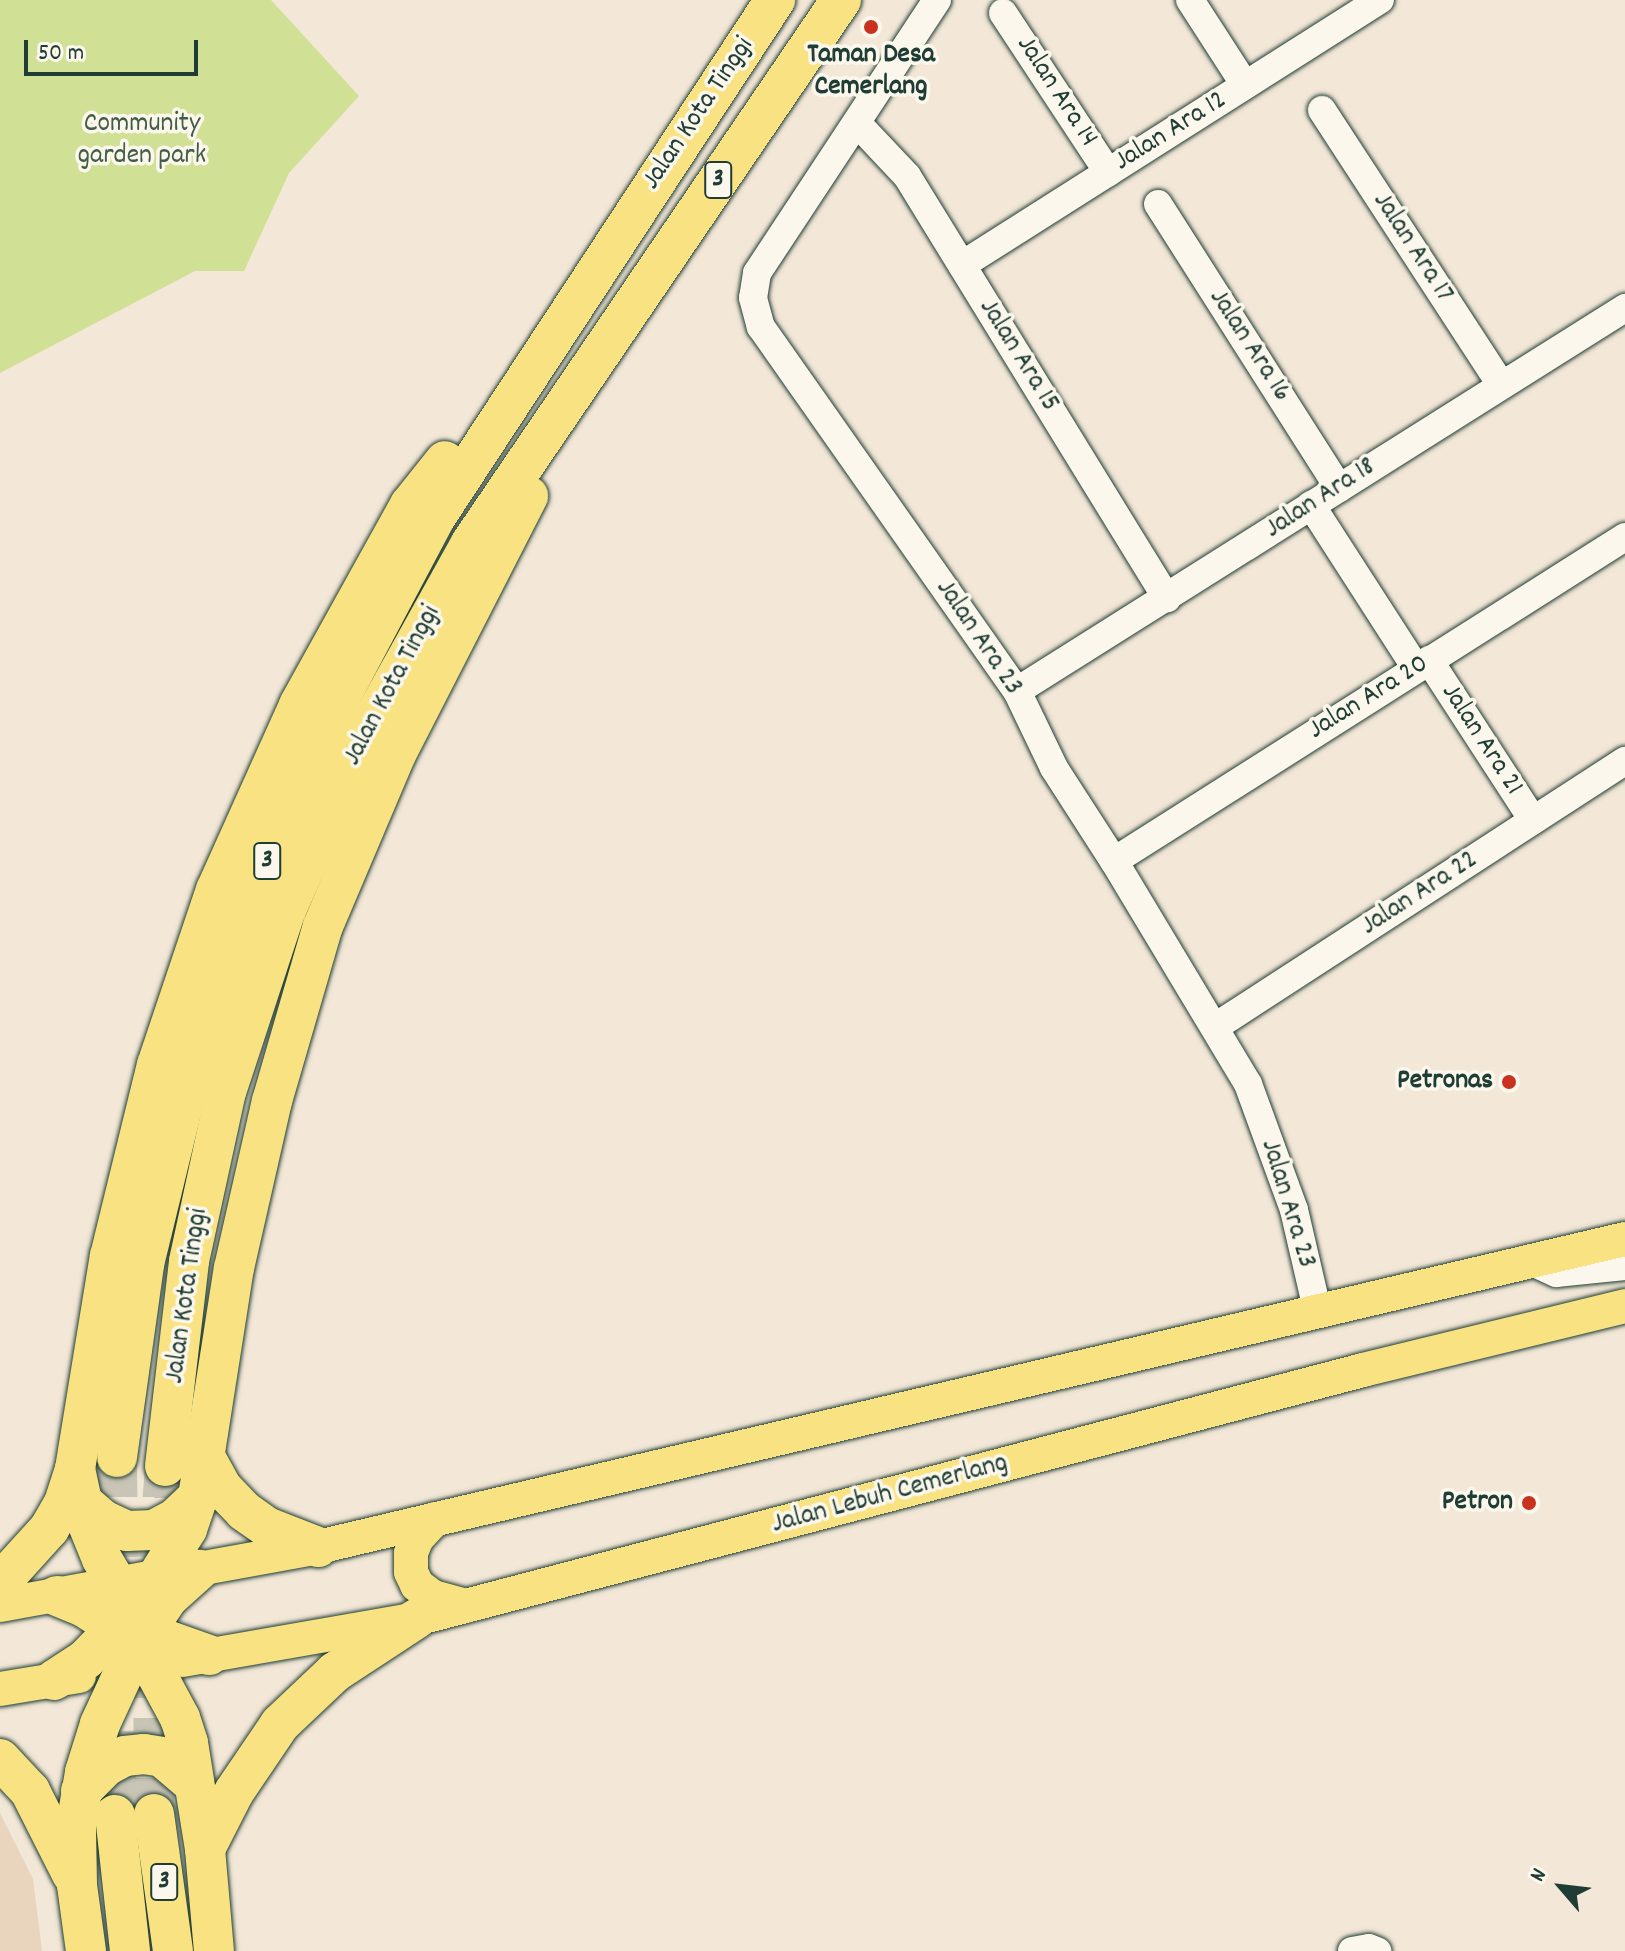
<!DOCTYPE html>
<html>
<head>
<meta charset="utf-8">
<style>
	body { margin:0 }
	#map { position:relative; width:1625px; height:1951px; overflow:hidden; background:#f3e7d7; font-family:Dekko,sans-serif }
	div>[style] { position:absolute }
	.built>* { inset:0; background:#e9d4be }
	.green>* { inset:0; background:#d0e094 }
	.highway-tunnel>* { height:40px; margin-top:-20px; transform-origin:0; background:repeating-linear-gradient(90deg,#c9c5b6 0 40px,transparent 0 60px) }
	.roads { filter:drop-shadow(0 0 2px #1f3d34) drop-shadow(0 0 2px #1f3d34) }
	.minor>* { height:28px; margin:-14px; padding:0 14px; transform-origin:14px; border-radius:14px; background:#fbf7ec }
	.major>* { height:34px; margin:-17px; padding:0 17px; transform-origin:17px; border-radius:17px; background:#f8e281 }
	.highway>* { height:40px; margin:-20px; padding:0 20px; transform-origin:20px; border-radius:20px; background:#f8e281 }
	.dots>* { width:22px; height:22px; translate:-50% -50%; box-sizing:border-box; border:4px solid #fbf7ec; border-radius:50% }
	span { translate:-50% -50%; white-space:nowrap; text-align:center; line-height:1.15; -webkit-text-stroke:7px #fbf7ec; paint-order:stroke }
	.shield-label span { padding:2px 6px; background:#fbf7ec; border:2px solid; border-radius:6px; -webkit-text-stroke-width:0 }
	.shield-label { font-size:26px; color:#1f3d34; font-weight:700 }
	.poi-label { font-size:28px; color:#1f3d34; font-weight:700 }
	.right { translate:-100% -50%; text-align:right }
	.street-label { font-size:28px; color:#1f3d34 }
	.park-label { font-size:28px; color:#425e47 }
	.north { position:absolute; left:1521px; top:1847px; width:80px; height:80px; -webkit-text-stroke:6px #fbf7ec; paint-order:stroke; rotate:298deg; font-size:22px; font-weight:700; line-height:32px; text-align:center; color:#1f3d34 }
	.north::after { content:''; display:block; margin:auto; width:28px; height:36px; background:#1f3d34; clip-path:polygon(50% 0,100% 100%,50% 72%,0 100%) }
	.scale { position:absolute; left:24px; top:40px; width:174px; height:36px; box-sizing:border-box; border:4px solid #1f3d34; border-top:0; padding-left:10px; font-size:24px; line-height:28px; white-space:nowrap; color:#1f3d34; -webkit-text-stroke:6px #fbf7ec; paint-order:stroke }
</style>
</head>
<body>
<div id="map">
	<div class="built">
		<div style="clip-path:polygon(0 1813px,33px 1879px,42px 1951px,0 1951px)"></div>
	</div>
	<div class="green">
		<div style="clip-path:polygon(0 0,271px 0,359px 96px,289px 173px,244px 271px,195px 271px,0 373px)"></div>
	</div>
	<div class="highway-tunnel">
		<div style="left:117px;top:1457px;width:102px;rotate:89.4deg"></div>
		<div style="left:158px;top:1558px;width:92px;rotate:-85.6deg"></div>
		<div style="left:153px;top:1658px;width:156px;rotate:89.6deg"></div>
		<div style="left:115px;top:1815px;width:84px;rotate:-88.6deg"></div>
	</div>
	<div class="roads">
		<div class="minor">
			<div style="left:937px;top:0;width:327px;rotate:123.4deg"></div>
			<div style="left:757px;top:273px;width:25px;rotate:99deg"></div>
			<div style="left:753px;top:298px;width:30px;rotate:75deg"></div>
			<div style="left:761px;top:327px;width:445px;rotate:54.9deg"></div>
			<div style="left:1017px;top:691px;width:85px;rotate:64.3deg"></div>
			<div style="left:1054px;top:768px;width:111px;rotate:57.2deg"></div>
			<div style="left:1114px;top:861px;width:260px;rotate:59deg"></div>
			<div style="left:1248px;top:1084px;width:134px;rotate:69.9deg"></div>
			<div style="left:1294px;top:1210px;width:106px;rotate:76.9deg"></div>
			<div style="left:1190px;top:0;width:101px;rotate:57.1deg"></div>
			<div style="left:1003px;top:13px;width:191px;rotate:56.6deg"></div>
			<div style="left:1322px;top:110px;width:328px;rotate:56.9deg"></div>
			<div style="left:857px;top:123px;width:73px;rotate:46.7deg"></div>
			<div style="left:907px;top:176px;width:496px;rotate:58.4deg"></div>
			<div style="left:1158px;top:204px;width:337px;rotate:57.5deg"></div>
			<div style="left:962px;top:265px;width:495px;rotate:-32.4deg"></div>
			<div style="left:1311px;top:505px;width:194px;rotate:57.2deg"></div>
			<div style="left:1429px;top:660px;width:191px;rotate:57deg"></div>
			<div style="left:1017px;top:691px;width:719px;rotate:-32.21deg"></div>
			<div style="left:1114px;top:861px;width:605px;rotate:-32.38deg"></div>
			<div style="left:1215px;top:1027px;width:489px;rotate:-33deg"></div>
			<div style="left:1528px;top:1260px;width:31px;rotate:25deg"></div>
			<div style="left:1556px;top:1273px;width:69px;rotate:-5.8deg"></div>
			<div style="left:1352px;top:1951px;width:17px;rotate:-10deg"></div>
			<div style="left:1369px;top:1948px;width:9px;rotate:21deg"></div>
		</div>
		<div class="major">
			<div style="left:435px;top:1519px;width:26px;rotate:133deg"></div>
			<div style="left:417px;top:1538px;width:16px;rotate:112deg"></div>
			<div style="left:411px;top:1553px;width:19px;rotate:90deg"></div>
			<div style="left:411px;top:1572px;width:14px;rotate:65deg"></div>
			<div style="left:417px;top:1585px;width:20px;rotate:37deg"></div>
			<div style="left:433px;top:1597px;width:34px;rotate:15deg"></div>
			<div style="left:0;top:1605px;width:323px;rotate:-10.3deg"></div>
			<div style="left:318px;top:1547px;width:1343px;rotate:-13.26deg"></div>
			<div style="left:182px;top:1660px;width:238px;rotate:-9.9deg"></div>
			<div style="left:416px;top:1619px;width:979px;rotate:-14.73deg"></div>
			<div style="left:1363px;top:1370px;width:270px;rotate:-13.7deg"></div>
			<div style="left:0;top:1689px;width:80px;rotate:-9.3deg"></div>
		</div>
		<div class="highway">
			<div style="left:117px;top:1457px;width:195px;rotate:-82deg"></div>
			<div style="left:144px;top:1264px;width:189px;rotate:-76.3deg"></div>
			<div style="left:189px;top:1080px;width:186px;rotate:-71.5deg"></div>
			<div style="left:248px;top:904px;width:196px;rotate:-66.6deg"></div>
			<div style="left:326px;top:724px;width:233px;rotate:-62.1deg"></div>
			<div style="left:435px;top:518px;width:620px;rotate:-56.72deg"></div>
			<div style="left:205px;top:1457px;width:37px;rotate:61deg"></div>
			<div style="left:223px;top:1489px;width:30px;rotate:46deg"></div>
			<div style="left:244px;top:1511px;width:28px;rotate:35deg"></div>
			<div style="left:267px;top:1527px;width:55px;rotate:21.4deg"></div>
			<div style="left:165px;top:1466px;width:206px;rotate:-83.3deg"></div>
			<div style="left:189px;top:1261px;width:173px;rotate:-77.7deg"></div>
			<div style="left:226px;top:1092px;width:192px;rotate:-71.8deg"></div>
			<div style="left:286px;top:910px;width:187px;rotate:-66deg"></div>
			<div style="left:362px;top:739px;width:224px;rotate:-60.9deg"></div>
			<div style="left:471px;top:543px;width:657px;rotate:-55.73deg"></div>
			<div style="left:75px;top:1469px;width:52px;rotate:77.8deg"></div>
			<div style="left:86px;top:1520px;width:42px;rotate:67.7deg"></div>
			<div style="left:102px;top:1559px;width:58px;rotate:59deg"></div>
			<div style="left:132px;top:1609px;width:44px;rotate:43.2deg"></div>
			<div style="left:164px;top:1639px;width:48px;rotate:19.6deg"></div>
			<div style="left:80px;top:1500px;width:30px;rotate:41deg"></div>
			<div style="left:103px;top:1520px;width:26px;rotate:25deg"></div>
			<div style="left:127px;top:1531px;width:27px;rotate:-2deg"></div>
			<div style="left:154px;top:1530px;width:24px;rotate:-28deg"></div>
			<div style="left:175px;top:1519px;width:32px;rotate:-44deg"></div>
			<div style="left:0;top:1583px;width:73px;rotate:-47.8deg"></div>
			<div style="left:49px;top:1529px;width:30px;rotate:-60deg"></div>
			<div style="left:64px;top:1503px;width:36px;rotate:-72deg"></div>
			<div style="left:75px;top:1469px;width:216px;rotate:-80.7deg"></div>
			<div style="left:110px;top:1256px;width:197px;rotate:-76.2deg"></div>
			<div style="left:157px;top:1065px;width:185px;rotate:-71.4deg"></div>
			<div style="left:216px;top:890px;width:203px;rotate:-65.8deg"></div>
			<div style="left:299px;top:705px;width:229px;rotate:-61deg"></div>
			<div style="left:410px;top:505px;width:56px;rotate:-51.5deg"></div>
			<div style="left:57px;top:1596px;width:29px;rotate:22deg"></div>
			<div style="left:84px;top:1607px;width:51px;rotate:33.1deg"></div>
			<div style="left:127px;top:1635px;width:40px;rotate:51deg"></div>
			<div style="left:152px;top:1666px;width:59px;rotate:61.7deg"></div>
			<div style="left:180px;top:1718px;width:26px;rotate:72deg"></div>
			<div style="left:188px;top:1743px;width:107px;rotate:80.9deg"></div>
			<div style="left:205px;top:1849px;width:102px;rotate:85deg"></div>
			<div style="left:54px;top:1680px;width:38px;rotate:-33deg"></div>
			<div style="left:86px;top:1659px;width:46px;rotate:-45.9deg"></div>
			<div style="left:118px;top:1626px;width:63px;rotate:-51.5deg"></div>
			<div style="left:157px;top:1577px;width:57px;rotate:-58deg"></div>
			<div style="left:187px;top:1529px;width:34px;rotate:-71deg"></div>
			<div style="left:198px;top:1497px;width:232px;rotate:-81.1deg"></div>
			<div style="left:234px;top:1268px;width:171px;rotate:-77.2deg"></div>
			<div style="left:272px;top:1101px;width:182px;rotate:-73.8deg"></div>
			<div style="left:323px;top:926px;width:187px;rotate:-67deg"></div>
			<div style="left:396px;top:754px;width:290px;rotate:-62.9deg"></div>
			<div style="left:0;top:1759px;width:44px;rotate:46.8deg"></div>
			<div style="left:30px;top:1791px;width:93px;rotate:63.2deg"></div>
			<div style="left:81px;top:1791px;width:35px;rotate:-45deg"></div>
			<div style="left:106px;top:1766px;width:21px;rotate:-28deg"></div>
			<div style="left:125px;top:1756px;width:19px;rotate:-6deg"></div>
			<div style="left:144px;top:1754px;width:18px;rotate:9deg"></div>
			<div style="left:162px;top:1757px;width:42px;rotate:40.2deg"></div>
			<div style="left:154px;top:1814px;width:138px;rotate:82.1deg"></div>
			<div style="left:115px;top:1815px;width:137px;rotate:83.7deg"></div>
			<div style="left:205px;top:1849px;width:64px;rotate:-63deg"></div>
			<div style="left:234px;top:1792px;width:82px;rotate:-55.9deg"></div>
			<div style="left:280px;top:1724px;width:76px;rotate:-43.4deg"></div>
			<div style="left:335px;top:1672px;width:97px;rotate:-33.2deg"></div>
			<div style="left:86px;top:1951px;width:67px;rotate:-97.8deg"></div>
			<div style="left:77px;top:1885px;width:59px;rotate:-91deg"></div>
			<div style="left:76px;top:1826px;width:55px;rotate:-80.5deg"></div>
			<div style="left:85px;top:1772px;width:50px;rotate:-72.6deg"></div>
			<div style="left:100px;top:1724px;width:88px;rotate:-65.2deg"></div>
			<div style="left:137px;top:1644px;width:55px;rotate:-56deg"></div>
			<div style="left:168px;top:1598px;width:42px;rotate:-42.1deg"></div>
		</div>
	</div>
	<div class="dots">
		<div style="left:871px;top:27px;background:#c8321e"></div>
		<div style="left:1509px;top:1082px;background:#c8321e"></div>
		<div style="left:1529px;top:1503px;background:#c8321e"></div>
	</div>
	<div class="shield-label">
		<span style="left:718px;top:180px">3</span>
		<span style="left:267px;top:861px">3</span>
		<span style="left:164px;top:1882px">3</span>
	</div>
	<div class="poi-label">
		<span style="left:871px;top:72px">Taman Desa<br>Cemerlang</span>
		<span class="right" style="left:1493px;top:1082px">Petronas</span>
		<span class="right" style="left:1513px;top:1503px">Petron</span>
	</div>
	<div class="street-label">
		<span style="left:1056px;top:92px;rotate:57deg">Jalan Ara 14</span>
		<span style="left:699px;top:114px;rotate:-56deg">Jalan Kota Tinggi</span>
		<span style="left:1171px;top:132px;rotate:-32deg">Jalan Ara 12</span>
		<span style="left:1412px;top:248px;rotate:57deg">Jalan Ara 17</span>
		<span style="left:1249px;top:346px;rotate:57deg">Jalan Ara 16</span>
		<span style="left:1018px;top:356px;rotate:58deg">Jalan Ara 15</span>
		<span style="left:1321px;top:499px;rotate:-33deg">Jalan Ara 18</span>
		<span style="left:978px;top:638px;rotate:56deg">Jalan Ara 23</span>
		<span style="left:393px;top:686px;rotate:-62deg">Jalan Kota Tinggi</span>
		<span style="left:1369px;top:698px;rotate:-32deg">Jalan Ara 20</span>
		<span style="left:1481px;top:740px;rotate:57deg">Jalan Ara 21</span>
		<span style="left:1420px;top:894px;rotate:-33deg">Jalan Ara 22</span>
		<span style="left:1287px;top:1204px;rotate:73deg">Jalan Ara 23</span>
		<span style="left:188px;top:1296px;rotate:-82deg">Jalan Kota Tinggi</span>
		<span style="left:890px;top:1495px;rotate:-15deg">Jalan Lebuh Cemerlang</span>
	</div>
	<div class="park-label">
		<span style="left:142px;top:141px">Community<br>garden park</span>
	</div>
	<div class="north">N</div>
	<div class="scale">50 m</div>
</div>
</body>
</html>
